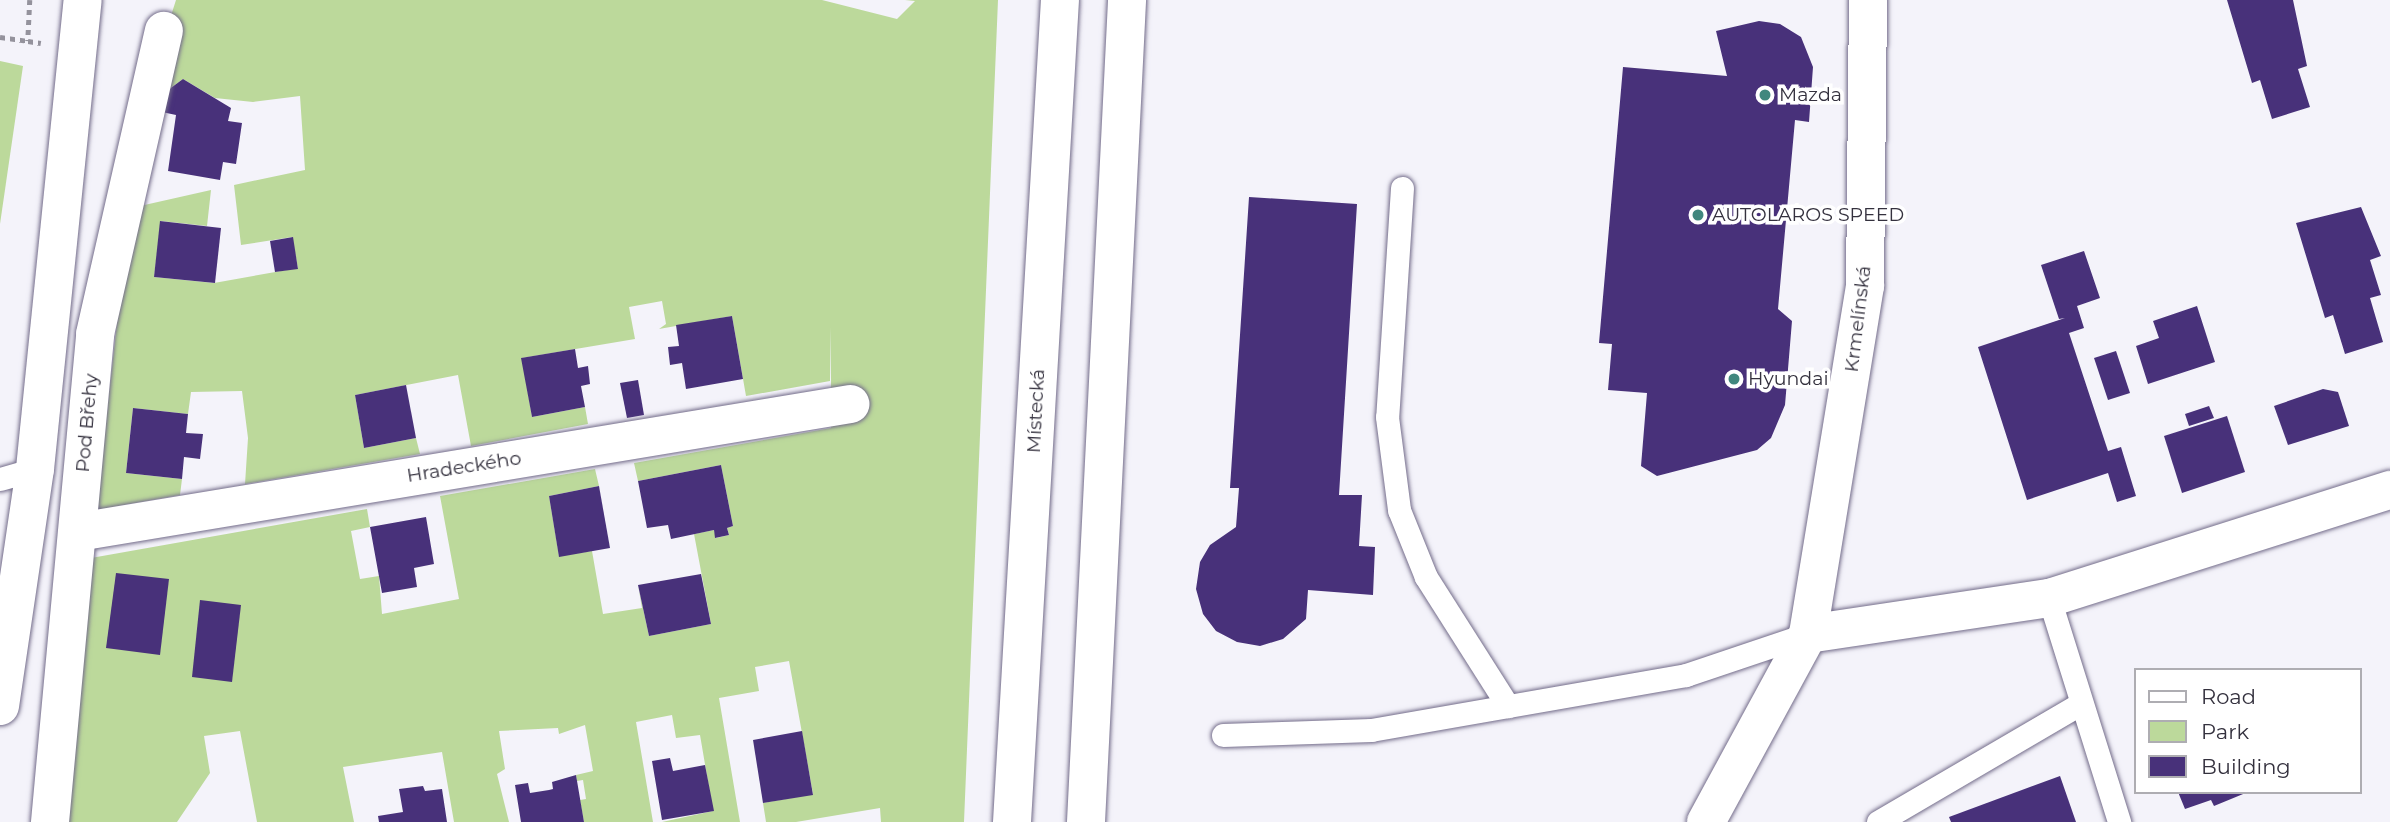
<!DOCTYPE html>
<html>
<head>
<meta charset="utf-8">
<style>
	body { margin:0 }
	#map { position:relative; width:2390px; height:822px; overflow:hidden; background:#f4f3fa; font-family:Montserrat,sans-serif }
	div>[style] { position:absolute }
	.green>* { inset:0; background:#bcd99b }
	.building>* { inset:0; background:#48317a }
	.path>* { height:4.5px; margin-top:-2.25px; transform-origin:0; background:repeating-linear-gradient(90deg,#94929c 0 5px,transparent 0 10px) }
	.roads { filter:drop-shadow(0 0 2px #736c8a) drop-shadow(0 0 2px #736c8a) }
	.service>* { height:23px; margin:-11.5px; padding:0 11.5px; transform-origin:11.5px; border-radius:11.5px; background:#fff }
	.minor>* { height:38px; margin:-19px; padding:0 19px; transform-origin:19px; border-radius:19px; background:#fff }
	.secondary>* { height:38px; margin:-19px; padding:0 19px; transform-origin:19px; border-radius:19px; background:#fff }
	.trunk>* { height:38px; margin:-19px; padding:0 19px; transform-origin:19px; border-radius:19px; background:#fff }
	.dots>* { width:19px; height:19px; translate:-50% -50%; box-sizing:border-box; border:4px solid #fff; border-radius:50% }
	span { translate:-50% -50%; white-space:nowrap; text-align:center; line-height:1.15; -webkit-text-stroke:7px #fff; paint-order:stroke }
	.poi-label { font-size:19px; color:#34313e }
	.left { translate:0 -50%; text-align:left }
	.street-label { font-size:19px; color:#34313e }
	.legend { position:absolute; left:2134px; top:668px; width:228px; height:126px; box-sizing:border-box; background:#fff; border:2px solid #aeadb2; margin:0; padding:9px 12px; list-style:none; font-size:21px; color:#34313e }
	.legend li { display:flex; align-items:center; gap:14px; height:35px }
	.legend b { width:35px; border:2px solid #aeadb2 }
</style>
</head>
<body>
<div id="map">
	<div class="green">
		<div style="clip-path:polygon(176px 0,822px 0,897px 19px,915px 1px,905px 0,998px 0,964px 822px,881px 822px,880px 808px,796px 822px,766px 822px,763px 803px,813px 794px,789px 661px,755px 667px,759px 691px,719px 698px,740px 822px,662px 822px,713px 811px,700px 735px,676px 738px,672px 715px,636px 722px,653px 822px,584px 822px,580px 800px,586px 799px,583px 780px,577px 781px,576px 775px,593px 771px,585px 725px,559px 734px,558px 728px,499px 731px,505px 769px,497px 774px,509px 822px,454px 822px,442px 752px,343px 767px,354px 822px,257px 822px,240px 731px,204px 736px,210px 773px,177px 822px,67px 822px,91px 558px,367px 509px,370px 527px,351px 531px,360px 579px,379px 576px,382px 614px,459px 599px,440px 496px,595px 469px,599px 486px,549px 496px,559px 556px,592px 551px,603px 614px,642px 608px,638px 585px,649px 636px,711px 624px,694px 534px,714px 530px,716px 538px,729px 535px,727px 528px,733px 526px,721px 465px,638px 481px,634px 463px,831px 428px,831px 327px,830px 381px,746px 396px,732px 316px,659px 329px,666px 324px,662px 301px,629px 307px,635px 339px,522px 358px,532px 417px,585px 407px,588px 424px,471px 446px,458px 375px,355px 395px,364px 448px,416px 438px,420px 454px,245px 484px,248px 438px,242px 391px,191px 392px,188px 414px,133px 408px,126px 473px,182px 479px,180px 495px,96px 510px,119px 305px,140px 206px,211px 190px,207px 226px,161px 221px,154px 277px,214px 283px,298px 268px,292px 237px,241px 245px,234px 185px,305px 170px,300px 96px,253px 102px,215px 98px,183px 79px,164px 93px,168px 25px)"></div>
		<div style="clip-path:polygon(0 61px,23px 66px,0 224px)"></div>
	</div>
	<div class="building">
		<div style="clip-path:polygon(2227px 0,2293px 0,2307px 66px,2298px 69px,2310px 107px,2272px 119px,2260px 80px,2252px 83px)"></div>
		<div style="clip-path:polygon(1759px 21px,1780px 24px,1801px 37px,1813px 67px,1809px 122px,1795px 120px,1778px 309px,1792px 321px,1785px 405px,1771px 438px,1757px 450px,1657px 476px,1641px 466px,1647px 393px,1608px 390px,1612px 344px,1599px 343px,1623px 67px,1727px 76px,1716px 31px)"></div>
		<div style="clip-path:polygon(183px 79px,231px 108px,228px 121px,242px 123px,236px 164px,223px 162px,220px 180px,168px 171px,176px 115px,162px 112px,164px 93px)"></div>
		<div style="clip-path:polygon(1249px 197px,1357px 204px,1339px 495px,1362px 495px,1359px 546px,1375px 547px,1373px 595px,1308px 590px,1306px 619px,1283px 639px,1260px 646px,1237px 642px,1216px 631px,1203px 614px,1196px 589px,1200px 562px,1210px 545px,1236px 527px,1239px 488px,1230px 488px)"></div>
		<div style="clip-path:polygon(2361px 207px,2381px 256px,2370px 260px,2381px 295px,2370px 298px,2383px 342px,2345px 354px,2333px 315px,2325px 318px,2296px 223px)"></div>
		<div style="clip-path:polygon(160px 221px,221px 228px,215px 283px,154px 277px)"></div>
		<div style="clip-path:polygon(293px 237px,298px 269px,275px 272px,270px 241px)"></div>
		<div style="clip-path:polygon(2084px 251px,2100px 298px,2077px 306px,2084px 328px,2069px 333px,2108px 451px,2121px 447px,2136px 496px,2117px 502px,2108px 473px,2027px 500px,1978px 347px,2065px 318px,2059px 319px,2041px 265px)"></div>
		<div style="clip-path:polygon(2197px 306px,2215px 362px,2148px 384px,2136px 346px,2159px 338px,2153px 321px)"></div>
		<div style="clip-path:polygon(732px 316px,743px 379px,686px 389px,682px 363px,670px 365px,668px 347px,679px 346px,676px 325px)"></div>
		<div style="clip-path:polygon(575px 349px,578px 368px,588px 366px,590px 384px,581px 386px,585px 407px,532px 417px,521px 358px)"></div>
		<div style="clip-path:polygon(2116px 351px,2130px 393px,2108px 400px,2094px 358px)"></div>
		<div style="clip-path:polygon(638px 380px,644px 415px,627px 418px,620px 383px)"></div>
		<div style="clip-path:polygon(406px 385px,416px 438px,364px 448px,355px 395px)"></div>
		<div style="clip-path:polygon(2323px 389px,2338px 392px,2349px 426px,2288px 445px,2274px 406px)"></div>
		<div style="clip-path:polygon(2209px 406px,2214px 418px,2189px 426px,2185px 414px)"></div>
		<div style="clip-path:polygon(133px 408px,188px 414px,186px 433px,203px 434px,200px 459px,184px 457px,182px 479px,126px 473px)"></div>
		<div style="clip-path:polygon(2227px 416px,2245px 472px,2182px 493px,2164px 436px)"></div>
		<div style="clip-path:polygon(721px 465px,733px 526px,727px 528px,729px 535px,715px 538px,714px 530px,671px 539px,668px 525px,647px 528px,638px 481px)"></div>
		<div style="clip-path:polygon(599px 486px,610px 548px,559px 557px,549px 496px)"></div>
		<div style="clip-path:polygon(426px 517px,434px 564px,414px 568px,417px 587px,382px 593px,370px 527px)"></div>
		<div style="clip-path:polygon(116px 573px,169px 579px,160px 655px,106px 648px)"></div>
		<div style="clip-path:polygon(701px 574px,711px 624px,649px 636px,638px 585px)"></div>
		<div style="clip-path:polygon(200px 600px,241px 605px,232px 682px,192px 677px)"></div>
		<div style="clip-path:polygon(802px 731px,813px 795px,763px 803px,753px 740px)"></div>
		<div style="clip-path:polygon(670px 758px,673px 771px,705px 765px,714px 811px,662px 820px,652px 761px)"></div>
		<div style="clip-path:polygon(576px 775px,584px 822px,521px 822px,515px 785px,528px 783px,530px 793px,549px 790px,553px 789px,552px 782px)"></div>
		<div style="clip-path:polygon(2060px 776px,2076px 822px,1951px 822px,1949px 817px)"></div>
		<div style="clip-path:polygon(423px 786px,425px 791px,442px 789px,447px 822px,379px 822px,378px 816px,403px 812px,399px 789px)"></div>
		<div style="clip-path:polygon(2178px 792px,2248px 792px,2214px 806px,2211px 800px,2185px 809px)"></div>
	</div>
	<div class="path">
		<div style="left:30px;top:0;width:41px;rotate:92.8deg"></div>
		<div style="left:28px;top:41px;width:13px;rotate:9deg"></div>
		<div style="left:0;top:37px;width:28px;rotate:8deg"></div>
	</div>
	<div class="roads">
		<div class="service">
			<div style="left:1402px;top:188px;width:229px;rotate:93.7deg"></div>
			<div style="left:1387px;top:417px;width:94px;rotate:82.6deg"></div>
			<div style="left:1399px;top:510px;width:72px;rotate:68.1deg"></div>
			<div style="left:1426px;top:577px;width:153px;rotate:57.6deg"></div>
			<div style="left:0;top:479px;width:36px;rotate:-16deg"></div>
			<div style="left:2049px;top:598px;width:235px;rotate:72.6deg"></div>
			<div style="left:1223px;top:735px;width:148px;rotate:-1.9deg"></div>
			<div style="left:1371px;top:730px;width:320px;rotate:-9.9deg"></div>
			<div style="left:1686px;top:675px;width:129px;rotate:-18.6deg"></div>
			<div style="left:1878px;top:822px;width:234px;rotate:-30.3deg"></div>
		</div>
		<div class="minor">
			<div style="left:1868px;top:0;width:286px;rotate:90.6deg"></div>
			<div style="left:1865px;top:286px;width:353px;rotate:99.3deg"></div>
			<div style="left:1808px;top:634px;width:244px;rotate:-8.5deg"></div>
			<div style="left:2049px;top:598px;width:358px;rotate:-17.6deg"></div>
			<div style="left:78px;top:532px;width:783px;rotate:-9.41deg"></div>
			<div style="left:50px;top:822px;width:490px;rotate:-84.7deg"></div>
			<div style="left:95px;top:334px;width:311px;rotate:-77.2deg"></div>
			<div style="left:1706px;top:822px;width:214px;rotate:-61.5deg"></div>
		</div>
		<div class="secondary">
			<div style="left:0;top:706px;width:240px;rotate:-81.6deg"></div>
			<div style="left:35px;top:469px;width:471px;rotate:-84.2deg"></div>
		</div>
		<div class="trunk">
			<div style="left:1012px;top:822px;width:823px;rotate:-86.66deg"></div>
			<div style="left:1086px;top:822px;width:823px;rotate:-87.14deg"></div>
		</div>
	</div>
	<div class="dots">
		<div style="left:1765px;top:95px;background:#41877e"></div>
		<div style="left:1698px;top:215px;background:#41877e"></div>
		<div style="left:1734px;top:379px;background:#41877e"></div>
	</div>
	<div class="poi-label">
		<span class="left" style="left:1779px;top:95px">Mazda</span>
		<span class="left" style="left:1712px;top:215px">AUTOLAROS SPEED</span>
		<span class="left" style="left:1748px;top:379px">Hyundai</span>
	</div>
	<div class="street-label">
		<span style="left:1858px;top:319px;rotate:-83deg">Krmelínská</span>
		<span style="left:1036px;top:411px;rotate:-87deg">Místecká</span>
		<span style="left:87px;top:423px;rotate:-85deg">Pod Břehy</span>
		<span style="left:464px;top:467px;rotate:-9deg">Hradeckého</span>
	</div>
	<ul class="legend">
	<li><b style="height:9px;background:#fff"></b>Road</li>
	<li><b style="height:19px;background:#bcd99b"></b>Park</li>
	<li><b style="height:19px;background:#48317a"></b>Building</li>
	</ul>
</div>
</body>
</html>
